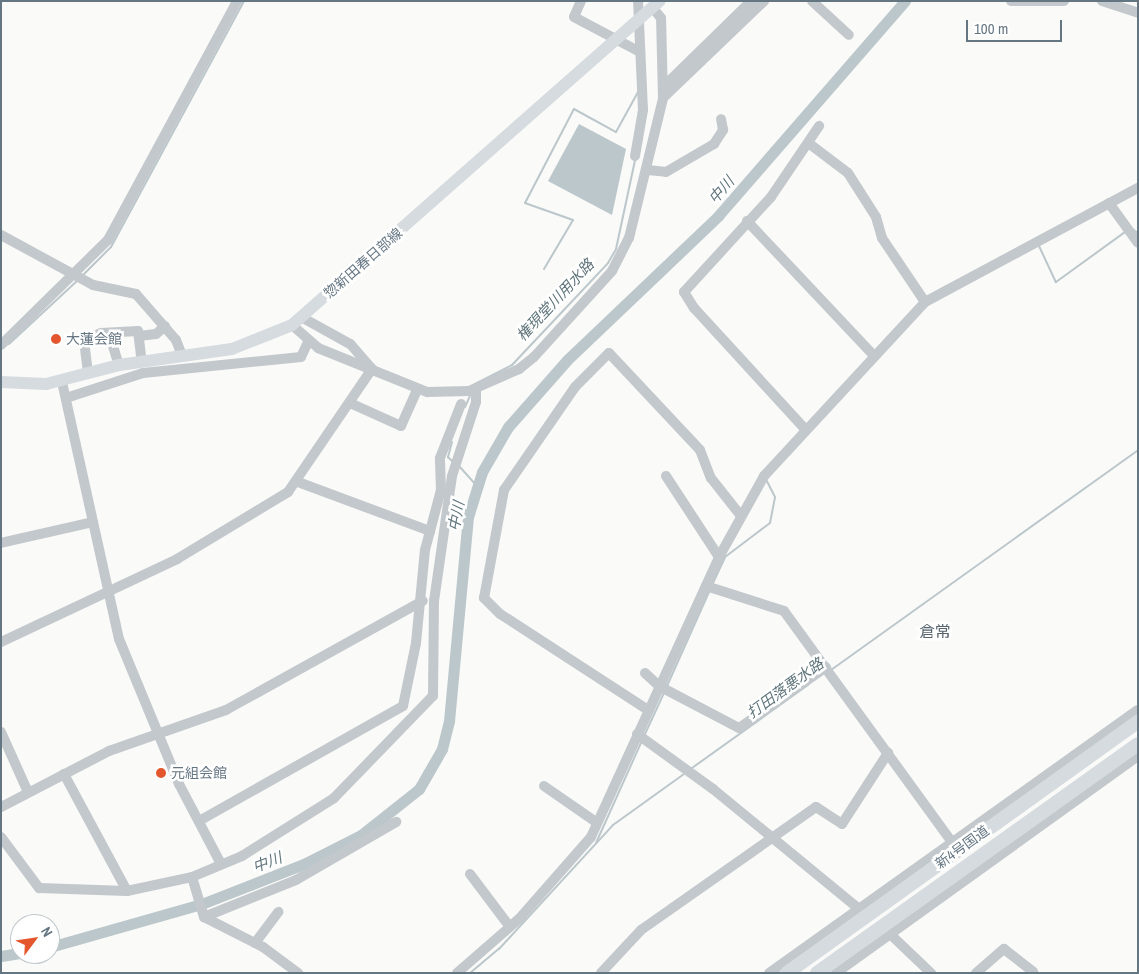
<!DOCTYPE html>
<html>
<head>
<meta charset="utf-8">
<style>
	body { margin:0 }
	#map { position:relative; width:1139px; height:974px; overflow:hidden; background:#fafaf8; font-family:"Archivo Narrow","Noto Sans JP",sans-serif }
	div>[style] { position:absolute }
	.water>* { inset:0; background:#bbc7cb }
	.stream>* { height:2px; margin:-1px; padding:0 1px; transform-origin:1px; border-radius:1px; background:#bbc7cb }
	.river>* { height:11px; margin:-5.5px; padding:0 5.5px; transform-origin:5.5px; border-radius:5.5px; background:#bbc7cb }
	.minor>* { height:10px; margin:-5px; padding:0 5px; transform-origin:5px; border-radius:5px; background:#c3c8cc }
	.major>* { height:12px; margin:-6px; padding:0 6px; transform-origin:6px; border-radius:6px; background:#d6dbdf }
	.highway>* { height:14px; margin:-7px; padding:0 7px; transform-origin:7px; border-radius:7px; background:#d6dbdf }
	.dots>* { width:14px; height:14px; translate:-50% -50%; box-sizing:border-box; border:2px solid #fff; border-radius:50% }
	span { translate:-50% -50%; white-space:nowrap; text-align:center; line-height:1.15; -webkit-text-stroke:5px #fff; paint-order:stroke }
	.street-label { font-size:14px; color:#657683 }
	.poi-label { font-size:14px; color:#657683 }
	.left { translate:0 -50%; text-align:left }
	.water-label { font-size:15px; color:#60757c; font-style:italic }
	.quarter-label { font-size:16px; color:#57646e }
	.frame { position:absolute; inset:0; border:2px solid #657683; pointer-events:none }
	.north { position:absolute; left:10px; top:914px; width:50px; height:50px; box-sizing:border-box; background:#fff; border:1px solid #c1c8cd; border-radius:50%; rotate:59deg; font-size:14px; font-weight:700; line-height:20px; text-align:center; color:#657683 }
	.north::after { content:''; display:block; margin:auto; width:18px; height:22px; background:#e4572e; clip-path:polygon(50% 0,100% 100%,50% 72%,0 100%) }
	.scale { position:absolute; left:966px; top:20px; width:96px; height:22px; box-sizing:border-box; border:2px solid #657683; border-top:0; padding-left:6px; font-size:15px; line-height:18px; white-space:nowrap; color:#657683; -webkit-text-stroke:4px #fff; paint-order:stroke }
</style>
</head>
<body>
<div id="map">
	<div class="water">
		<div style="clip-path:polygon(579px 124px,626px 149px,612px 215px,548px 181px)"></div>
	</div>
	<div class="stream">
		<div style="left:1131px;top:228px;width:9px;rotate:36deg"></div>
		<div style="left:1039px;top:246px;width:40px;rotate:65deg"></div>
		<div style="left:1056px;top:282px;width:85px;rotate:-35.9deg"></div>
		<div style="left:544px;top:269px;width:57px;rotate:-59.4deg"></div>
		<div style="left:573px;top:220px;width:51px;rotate:-160.5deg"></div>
		<div style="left:525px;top:203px;width:106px;rotate:-62.5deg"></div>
		<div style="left:574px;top:109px;width:48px;rotate:28.7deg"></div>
		<div style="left:616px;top:132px;width:46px;rotate:-61.2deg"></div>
		<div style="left:82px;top:276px;width:41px;rotate:-45deg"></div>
		<div style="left:111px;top:247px;width:280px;rotate:-61.6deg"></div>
		<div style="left:9px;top:344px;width:93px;rotate:-42.8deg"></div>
		<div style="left:475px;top:384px;width:42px;rotate:-27.2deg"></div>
		<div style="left:512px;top:365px;width:140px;rotate:-46.7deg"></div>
		<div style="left:608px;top:263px;width:16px;rotate:-60deg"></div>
		<div style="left:616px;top:249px;width:91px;rotate:-77.9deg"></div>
		<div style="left:465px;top:407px;width:12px;rotate:-66deg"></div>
		<div style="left:452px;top:442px;width:16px;rotate:105deg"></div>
		<div style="left:448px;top:457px;width:7px;rotate:45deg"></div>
		<div style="left:459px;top:466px;width:28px;rotate:48deg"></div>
		<div style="left:713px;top:583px;width:29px;rotate:-65deg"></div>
		<div style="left:725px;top:557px;width:56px;rotate:-37.1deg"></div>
		<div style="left:770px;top:523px;width:26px;rotate:-79deg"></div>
		<div style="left:775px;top:497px;width:18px;rotate:-117deg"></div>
		<div style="left:831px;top:670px;width:378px;rotate:-35.6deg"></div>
		<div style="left:667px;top:686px;width:105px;rotate:-65.9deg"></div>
		<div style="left:645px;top:734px;width:45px;rotate:-65.1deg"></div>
		<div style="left:692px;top:768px;width:143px;rotate:-35.6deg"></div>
		<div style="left:596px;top:843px;width:110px;rotate:-65.8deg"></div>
		<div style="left:470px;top:973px;width:38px;rotate:-40deg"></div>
		<div style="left:499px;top:949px;width:168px;rotate:-47.4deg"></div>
		<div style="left:613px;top:825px;width:87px;rotate:-35.7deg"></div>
	</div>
	<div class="river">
		<div style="left:50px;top:947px;width:160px;rotate:-15.9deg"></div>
		<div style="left:204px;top:903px;width:110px;rotate:-21.4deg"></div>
		<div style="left:306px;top:863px;width:62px;rotate:-27deg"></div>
		<div style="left:361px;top:835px;width:74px;rotate:-38.4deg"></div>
		<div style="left:419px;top:789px;width:46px;rotate:-60.1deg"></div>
		<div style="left:442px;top:749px;width:29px;rotate:-76deg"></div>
		<div style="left:449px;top:721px;width:205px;rotate:-84.7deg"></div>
		<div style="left:468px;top:517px;width:47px;rotate:-72.7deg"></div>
		<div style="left:482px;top:472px;width:52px;rotate:-60deg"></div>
		<div style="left:508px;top:427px;width:89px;rotate:-48.6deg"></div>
		<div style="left:567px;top:360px;width:209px;rotate:-43.6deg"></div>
		<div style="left:718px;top:216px;width:285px;rotate:-49deg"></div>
		<div style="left:1px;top:956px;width:19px;rotate:-9deg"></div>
	</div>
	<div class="minor">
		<div style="left:581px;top:1px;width:17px;rotate:114deg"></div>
		<div style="left:574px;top:17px;width:75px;rotate:27.9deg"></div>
		<div style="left:812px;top:1px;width:50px;rotate:42.6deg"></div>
		<div style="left:1011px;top:1px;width:53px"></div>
		<div style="left:1102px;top:1px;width:38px;rotate:18deg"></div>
		<div style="left:663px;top:87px;width:123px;rotate:-44.3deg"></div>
		<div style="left:663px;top:98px;width:140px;rotate:-43.8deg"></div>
		<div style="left:811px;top:145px;width:46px;rotate:37.1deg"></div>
		<div style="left:848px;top:173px;width:52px;rotate:57.5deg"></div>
		<div style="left:876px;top:217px;width:22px;rotate:74deg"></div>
		<div style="left:882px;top:238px;width:77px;rotate:56.1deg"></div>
		<div style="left:635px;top:156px;width:47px;rotate:-80.1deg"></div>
		<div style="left:643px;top:110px;width:109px;rotate:-92.6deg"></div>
		<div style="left:648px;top:170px;width:18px;rotate:6deg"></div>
		<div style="left:666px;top:172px;width:56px;rotate:-30.3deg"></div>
		<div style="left:714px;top:144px;width:17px;rotate:-57deg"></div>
		<div style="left:723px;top:130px;width:11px;rotate:-100deg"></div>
		<div style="left:1109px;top:203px;width:49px;rotate:54.1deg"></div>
		<div style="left:747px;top:221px;width:185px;rotate:46.7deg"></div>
		<div style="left:1px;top:235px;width:105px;rotate:28.5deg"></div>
		<div style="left:93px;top:285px;width:44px;rotate:11.8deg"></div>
		<div style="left:136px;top:294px;width:61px;rotate:49deg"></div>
		<div style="left:176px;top:340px;width:17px;rotate:69deg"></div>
		<div style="left:292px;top:325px;width:35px;rotate:41deg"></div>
		<div style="left:318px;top:348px;width:118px;rotate:22deg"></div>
		<div style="left:427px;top:392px;width:42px;rotate:-1.4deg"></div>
		<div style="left:469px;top:391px;width:55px;rotate:-23.7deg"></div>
		<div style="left:519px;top:369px;width:19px;rotate:-39deg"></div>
		<div style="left:534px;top:357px;width:116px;rotate:-47.8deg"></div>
		<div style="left:612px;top:271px;width:37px;rotate:-63deg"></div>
		<div style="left:629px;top:238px;width:144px;rotate:-76.3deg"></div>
		<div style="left:663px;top:98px;width:80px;rotate:-91.4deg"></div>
		<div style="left:661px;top:18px;width:13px;rotate:-129deg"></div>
		<div style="left:109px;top:333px;width:34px;rotate:73deg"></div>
		<div style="left:139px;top:336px;width:17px;rotate:-7deg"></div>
		<div style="left:156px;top:334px;width:12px;rotate:-42deg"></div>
		<div style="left:1px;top:345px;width:150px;rotate:-44.5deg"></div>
		<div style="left:108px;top:240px;width:272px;rotate:-61.6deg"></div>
		<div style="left:88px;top:373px;width:33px;rotate:-97deg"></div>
		<div style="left:84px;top:340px;width:18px;rotate:-22deg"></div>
		<div style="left:101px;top:333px;width:37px;rotate:-3deg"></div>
		<div style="left:138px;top:331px;width:31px;rotate:83deg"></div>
		<div style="left:62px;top:382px;width:263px;rotate:77.5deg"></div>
		<div style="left:119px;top:639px;width:157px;rotate:67.5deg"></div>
		<div style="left:179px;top:784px;width:90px;rotate:62.3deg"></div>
		<div style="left:66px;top:398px;width:81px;rotate:-18deg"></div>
		<div style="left:143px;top:373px;width:159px;rotate:-5.8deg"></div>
		<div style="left:301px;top:357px;width:17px;rotate:-65deg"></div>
		<div style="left:350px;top:403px;width:56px;rotate:24.3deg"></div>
		<div style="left:401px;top:426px;width:39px;rotate:-66deg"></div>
		<div style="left:805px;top:429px;width:164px;rotate:-132.5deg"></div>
		<div style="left:694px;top:308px;width:19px;rotate:-122deg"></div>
		<div style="left:684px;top:292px;width:129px;rotate:-47.5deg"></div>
		<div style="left:771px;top:197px;width:86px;rotate:-55.9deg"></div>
		<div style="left:666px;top:476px;width:97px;rotate:56.8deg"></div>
		<div style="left:298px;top:482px;width:141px;rotate:20.4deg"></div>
		<div style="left:1px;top:543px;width:94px;rotate:-12.9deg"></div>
		<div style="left:706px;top:586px;width:82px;rotate:17.8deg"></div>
		<div style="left:784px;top:611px;width:286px;rotate:54deg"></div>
		<div style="left:1px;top:642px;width:195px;rotate:-25.2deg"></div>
		<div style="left:177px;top:559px;width:130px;rotate:-31.1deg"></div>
		<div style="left:288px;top:492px;width:149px;rotate:-55.7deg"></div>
		<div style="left:372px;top:369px;width:33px;rotate:-131deg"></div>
		<div style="left:350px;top:344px;width:56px;rotate:-151.1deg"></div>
		<div style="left:645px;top:673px;width:19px;rotate:43deg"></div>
		<div style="left:659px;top:686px;width:90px;rotate:27.7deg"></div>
		<div style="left:739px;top:728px;width:106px;rotate:-35deg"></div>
		<div style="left:648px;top:710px;width:176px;rotate:-147deg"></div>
		<div style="left:500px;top:614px;width:23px;rotate:-135deg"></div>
		<div style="left:484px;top:598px;width:110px;rotate:-79.5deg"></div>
		<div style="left:504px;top:490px;width:125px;rotate:-55.4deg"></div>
		<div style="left:575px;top:387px;width:48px;rotate:-45deg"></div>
		<div style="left:609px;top:353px;width:133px;rotate:46.8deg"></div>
		<div style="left:700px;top:450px;width:30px;rotate:69deg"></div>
		<div style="left:711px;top:478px;width:48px;rotate:51.7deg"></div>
		<div style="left:1px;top:732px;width:66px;rotate:65.8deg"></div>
		<div style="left:637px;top:734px;width:94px;rotate:35.9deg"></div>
		<div style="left:713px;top:789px;width:194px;rotate:39.4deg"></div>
		<div style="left:64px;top:774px;width:133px;rotate:61.7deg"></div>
		<div style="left:544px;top:786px;width:63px;rotate:34.7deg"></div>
		<div style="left:1px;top:807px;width:122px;rotate:-27.4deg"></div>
		<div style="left:109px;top:751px;width:124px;rotate:-19.3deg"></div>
		<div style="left:226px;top:710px;width:225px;rotate:-29deg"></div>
		<div style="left:199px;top:821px;width:234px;rotate:-29.4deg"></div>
		<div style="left:403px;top:706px;width:64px;rotate:-78.3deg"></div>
		<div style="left:416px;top:643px;width:93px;rotate:-84.5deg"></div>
		<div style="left:425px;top:550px;width:62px;rotate:-75.1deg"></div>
		<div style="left:441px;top:490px;width:32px;rotate:-92deg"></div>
		<div style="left:440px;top:458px;width:58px;rotate:-68.7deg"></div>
		<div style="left:1px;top:837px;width:64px;rotate:53.3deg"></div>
		<div style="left:39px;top:888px;width:88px;rotate:2deg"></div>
		<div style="left:127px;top:891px;width:66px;rotate:-12.2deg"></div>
		<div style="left:192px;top:877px;width:54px;rotate:-22.8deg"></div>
		<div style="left:242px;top:856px;width:109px;rotate:-32.2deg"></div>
		<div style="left:334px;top:798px;width:142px;rotate:-45.9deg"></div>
		<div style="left:433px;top:696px;width:95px;rotate:-89.4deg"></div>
		<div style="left:434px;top:601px;width:126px;rotate:-81.8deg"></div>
		<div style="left:452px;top:476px;width:78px;rotate:-72deg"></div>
		<div style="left:476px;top:402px;width:13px;rotate:-90deg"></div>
		<div style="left:470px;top:874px;width:66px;rotate:53deg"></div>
		<div style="left:192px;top:877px;width:42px;rotate:73.3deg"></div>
		<div style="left:204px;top:917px;width:66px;rotate:27deg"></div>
		<div style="left:263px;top:947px;width:44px;rotate:36.6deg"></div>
		<div style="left:204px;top:917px;width:99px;rotate:-21.9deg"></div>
		<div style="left:296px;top:880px;width:116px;rotate:-30.1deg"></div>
		<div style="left:890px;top:934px;width:57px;rotate:43.6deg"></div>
		<div style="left:255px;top:943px;width:39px;rotate:-53deg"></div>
		<div style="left:457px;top:973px;width:82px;rotate:-41.1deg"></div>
		<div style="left:519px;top:919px;width:109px;rotate:-48.7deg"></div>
		<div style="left:591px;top:837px;width:308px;rotate:-65.4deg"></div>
		<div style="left:719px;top:557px;width:93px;rotate:-60.9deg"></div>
		<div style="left:764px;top:476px;width:237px;rotate:-47.2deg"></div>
		<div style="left:925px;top:302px;width:242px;rotate:-28.2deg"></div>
		<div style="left:601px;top:973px;width:59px;rotate:-47.1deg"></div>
		<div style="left:641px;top:930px;width:214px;rotate:-35.1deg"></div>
		<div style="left:816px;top:807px;width:31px;rotate:33deg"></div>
		<div style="left:842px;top:824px;width:85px;rotate:-57.1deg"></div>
		<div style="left:769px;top:973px;width:453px;rotate:-35.5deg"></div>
		<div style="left:836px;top:973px;width:372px;rotate:-35.7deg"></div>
		<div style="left:976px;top:973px;width:37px;rotate:-41deg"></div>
		<div style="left:1004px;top:949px;width:37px;rotate:38deg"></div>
	</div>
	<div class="major">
		<div style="left:1px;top:382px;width:45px;rotate:2.5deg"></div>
		<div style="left:46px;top:384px;width:75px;rotate:-14.6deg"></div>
		<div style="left:119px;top:365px;width:114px;rotate:-8.1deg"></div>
		<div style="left:232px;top:349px;width:65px;rotate:-21.8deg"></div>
		<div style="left:292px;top:325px;width:490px;rotate:-41.4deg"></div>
	</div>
	<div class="highway">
		<div style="left:787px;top:973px;width:432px;rotate:-35.6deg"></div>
		<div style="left:817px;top:973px;width:394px;rotate:-35.5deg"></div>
	</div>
	<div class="dots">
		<div style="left:56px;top:339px;background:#e4572e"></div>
		<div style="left:161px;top:773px;background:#e4572e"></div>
	</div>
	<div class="street-label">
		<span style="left:363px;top:263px;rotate:-41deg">惣新田春日部線</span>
		<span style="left:962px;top:847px;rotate:-36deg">新4号国道</span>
	</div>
	<div class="poi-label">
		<span class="left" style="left:66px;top:339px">大蓮会館</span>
		<span class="left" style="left:171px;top:773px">元組会館</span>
	</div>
	<div class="water-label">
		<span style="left:721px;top:190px;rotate:-49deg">中川</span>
		<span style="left:555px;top:300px;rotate:-47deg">権現堂川用水路</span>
		<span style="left:456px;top:516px;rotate:-79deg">中川</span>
		<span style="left:785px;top:688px;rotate:-36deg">打田落悪水路</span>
		<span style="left:267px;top:862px;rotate:-21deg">中川</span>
	</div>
	<div class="quarter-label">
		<span style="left:935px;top:631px">倉常</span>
	</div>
	<div class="frame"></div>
	<div class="north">N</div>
	<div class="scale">100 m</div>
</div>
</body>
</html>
